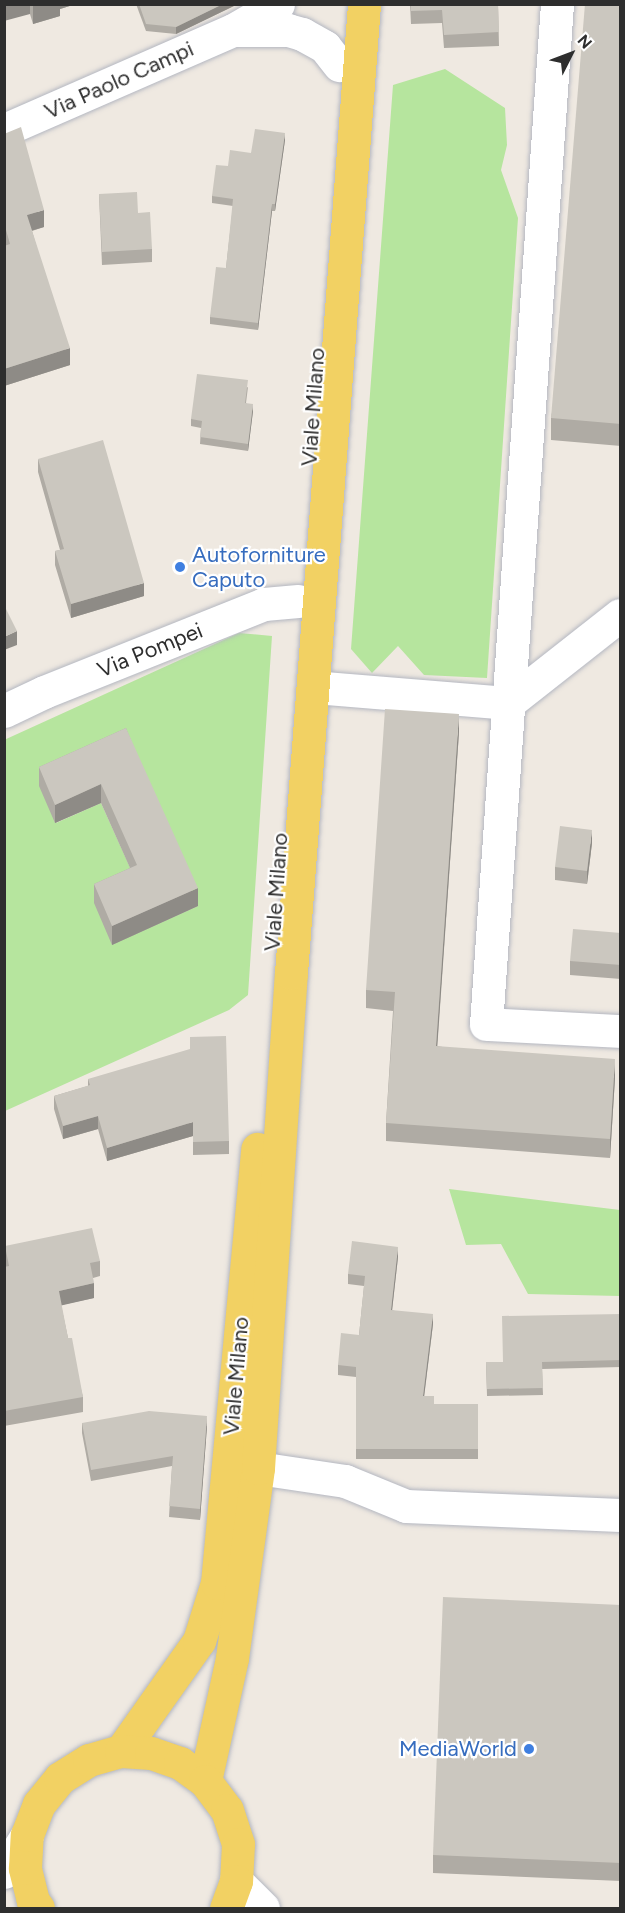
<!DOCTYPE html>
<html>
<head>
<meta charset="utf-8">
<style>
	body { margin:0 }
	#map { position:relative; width:625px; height:1913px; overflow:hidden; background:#efe9e1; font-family:Figtree,sans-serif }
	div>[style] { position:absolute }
	.green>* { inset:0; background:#b6e59e }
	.roads { filter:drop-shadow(0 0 2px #b4b7c1) drop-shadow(0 0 2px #b4b7c1) }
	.minor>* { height:33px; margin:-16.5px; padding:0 16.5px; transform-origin:16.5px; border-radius:16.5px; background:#fff }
	.major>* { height:33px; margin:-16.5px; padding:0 16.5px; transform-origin:16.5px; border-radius:16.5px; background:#f2d163 }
	.wall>* { inset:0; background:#afaba4 }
	.shaded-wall>* { inset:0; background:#8e8b86 }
	.building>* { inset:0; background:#cbc7bf }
	.dots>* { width:16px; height:16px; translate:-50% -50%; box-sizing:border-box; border:3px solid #fff; border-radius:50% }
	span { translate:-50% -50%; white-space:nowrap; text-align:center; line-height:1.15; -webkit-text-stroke:4.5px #fff; paint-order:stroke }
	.street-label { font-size:22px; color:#2e2e2e }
	.shop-label { font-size:22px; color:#366cbe }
	.left { translate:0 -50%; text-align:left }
	.right { translate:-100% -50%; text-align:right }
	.frame { position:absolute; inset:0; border:6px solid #2e2e2e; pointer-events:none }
	.north { position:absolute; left:541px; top:24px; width:60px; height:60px; -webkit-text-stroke:4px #fff; paint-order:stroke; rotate:48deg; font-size:16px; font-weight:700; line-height:24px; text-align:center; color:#2e2e2e }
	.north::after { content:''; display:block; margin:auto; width:21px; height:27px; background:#2e2e2e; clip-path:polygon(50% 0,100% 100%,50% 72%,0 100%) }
</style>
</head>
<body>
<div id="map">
	<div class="green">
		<div style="clip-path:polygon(445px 69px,505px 108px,507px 145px,501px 170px,518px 218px,487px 678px,424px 675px,398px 646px,372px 673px,351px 649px,393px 85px)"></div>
		<div style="clip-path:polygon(evenodd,239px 633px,272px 636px,248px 995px,229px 1010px,5px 1111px,4px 740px,239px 633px,126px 747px,198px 906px,113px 944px,137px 883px,101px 803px,56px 823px,126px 747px)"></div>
		<div style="clip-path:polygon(449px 1189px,620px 1210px,620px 1296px,528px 1294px,501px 1244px,466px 1245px)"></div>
	</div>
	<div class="roads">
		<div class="minor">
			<div style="left:557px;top:4px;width:1022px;rotate:93.98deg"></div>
			<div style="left:486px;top:1024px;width:134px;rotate:3deg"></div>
			<div style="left:235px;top:30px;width:53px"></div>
			<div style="left:288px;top:30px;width:15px;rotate:16deg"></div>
			<div style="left:302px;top:34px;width:26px;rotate:29deg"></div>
			<div style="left:325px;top:47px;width:23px;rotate:52deg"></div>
			<div style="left:4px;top:130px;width:250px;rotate:-23.6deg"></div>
			<div style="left:233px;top:30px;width:52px;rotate:-30deg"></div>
			<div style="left:313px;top:687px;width:196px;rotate:4.7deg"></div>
			<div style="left:508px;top:703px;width:142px;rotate:-38.2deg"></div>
			<div style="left:4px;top:711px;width:44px;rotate:-25.4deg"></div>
			<div style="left:44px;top:692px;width:237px;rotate:-21.8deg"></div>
			<div style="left:264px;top:604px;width:34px;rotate:-5deg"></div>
			<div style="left:258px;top:1468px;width:88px;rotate:8.5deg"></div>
			<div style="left:345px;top:1481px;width:66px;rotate:22.3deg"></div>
			<div style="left:406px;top:1506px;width:214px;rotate:2.4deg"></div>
			<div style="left:4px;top:1872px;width:44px;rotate:-58.1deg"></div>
			<div style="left:236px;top:1881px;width:38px;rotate:45deg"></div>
		</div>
		<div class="major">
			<div style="left:121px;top:1751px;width:135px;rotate:-54.7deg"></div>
			<div style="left:199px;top:1641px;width:61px;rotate:-72.8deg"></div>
			<div style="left:217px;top:1583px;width:436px;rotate:-84.7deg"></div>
			<div style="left:205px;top:1781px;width:126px;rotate:-77.6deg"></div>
			<div style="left:232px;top:1658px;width:192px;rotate:-82.2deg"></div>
			<div style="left:258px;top:1468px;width:496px;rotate:-86.2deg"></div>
			<div style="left:291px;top:973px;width:972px;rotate:-85.69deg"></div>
			<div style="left:38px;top:1908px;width:9px;rotate:-126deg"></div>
			<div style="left:33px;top:1901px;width:34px;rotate:-104deg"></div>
			<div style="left:25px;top:1868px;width:33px;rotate:-87deg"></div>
			<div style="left:27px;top:1835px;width:33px;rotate:-69deg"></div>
			<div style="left:39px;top:1804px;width:33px;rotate:-51deg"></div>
			<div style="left:60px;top:1778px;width:34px;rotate:-32deg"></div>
			<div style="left:89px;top:1760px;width:33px;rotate:-16deg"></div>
			<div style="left:121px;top:1751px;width:30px;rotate:4deg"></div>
			<div style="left:151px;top:1753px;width:31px;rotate:19deg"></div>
			<div style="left:180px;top:1763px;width:31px;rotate:36deg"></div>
			<div style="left:205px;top:1781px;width:36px;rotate:53deg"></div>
			<div style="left:227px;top:1810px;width:36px;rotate:72deg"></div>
			<div style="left:238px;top:1844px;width:37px;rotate:93deg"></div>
			<div style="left:236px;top:1881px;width:29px;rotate:110deg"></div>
		</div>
	</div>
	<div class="wall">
		<div style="clip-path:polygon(4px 4px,76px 4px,60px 9px,60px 16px,33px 24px,30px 14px)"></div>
		<div style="clip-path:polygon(136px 4px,238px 4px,176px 34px,146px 31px)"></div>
		<div style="clip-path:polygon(410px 4px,498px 4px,499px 46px,444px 48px,442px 23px,411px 24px)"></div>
		<div style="clip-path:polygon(621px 4px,621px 446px,551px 440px,551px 418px)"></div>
		<div style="clip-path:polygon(4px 134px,44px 227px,32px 231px,70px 365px,4px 386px,4px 246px,6px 246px,4px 240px)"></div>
		<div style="clip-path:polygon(285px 140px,275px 211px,272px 211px,258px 330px,210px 324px,210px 317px,226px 268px,233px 206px,212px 203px,212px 196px,228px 166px,251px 153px)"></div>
		<div style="clip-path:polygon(99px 194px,138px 213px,152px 249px,152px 262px,102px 265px)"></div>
		<div style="clip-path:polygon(248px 387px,246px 403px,253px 411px,248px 451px,200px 444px,201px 428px,191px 426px,191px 419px)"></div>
		<div style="clip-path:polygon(38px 459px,144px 596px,71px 618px,55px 565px,55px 551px,60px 550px,38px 472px)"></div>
		<div style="clip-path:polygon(126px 728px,198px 906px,112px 945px,94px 903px,94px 884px,130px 868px,101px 803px,55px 823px,39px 786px,39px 767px)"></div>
		<div style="clip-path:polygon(459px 732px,437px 1046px,615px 1078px,610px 1158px,386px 1141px,386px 1123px,393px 1011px,366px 1008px,366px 990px)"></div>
		<div style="clip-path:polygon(592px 843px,587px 884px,555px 880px,555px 867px)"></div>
		<div style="clip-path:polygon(621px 933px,621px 979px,570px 975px,570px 961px)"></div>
		<div style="clip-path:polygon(88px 1079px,229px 1141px,229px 1154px,193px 1155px,193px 1136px,107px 1161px,98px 1129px,63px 1139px,54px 1109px,54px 1096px,88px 1086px)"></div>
		<div style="clip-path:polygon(5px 1246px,100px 1261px,100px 1276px,93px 1278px,94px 1298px,61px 1305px,68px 1338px,83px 1397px,83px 1412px,4px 1426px,4px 1267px,6px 1267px,5px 1261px)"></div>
		<div style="clip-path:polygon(398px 1257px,392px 1310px,433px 1324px,424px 1396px,434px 1404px,478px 1404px,478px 1459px,356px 1459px,356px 1377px,338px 1375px,338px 1365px,359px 1335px,364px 1286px,348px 1284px,348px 1274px)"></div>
		<div style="clip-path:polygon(621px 1314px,621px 1367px,542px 1369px,543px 1395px,487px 1396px,486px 1362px,503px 1362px)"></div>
		<div style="clip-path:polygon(82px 1423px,207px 1426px,200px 1520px,169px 1517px,172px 1466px,91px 1481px,82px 1433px)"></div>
		<div style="clip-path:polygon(621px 1605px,621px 1881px,433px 1873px,433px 1855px)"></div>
	</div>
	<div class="shaded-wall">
		<div style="clip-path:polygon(4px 4px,30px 4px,30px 14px,4px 21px)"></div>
		<div style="clip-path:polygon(33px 4px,76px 4px,60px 9px,60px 16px,33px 24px)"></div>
		<div style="clip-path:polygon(223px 4px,238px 4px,176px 34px,176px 27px)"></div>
		<div style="clip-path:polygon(285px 133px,285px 140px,275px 211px,275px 204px)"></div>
		<div style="clip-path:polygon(272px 204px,272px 211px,258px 330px,258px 323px)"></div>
		<div style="clip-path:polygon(44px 210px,44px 227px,27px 232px,27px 215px)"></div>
		<div style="clip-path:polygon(70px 348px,70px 365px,4px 386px,4px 369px)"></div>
		<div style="clip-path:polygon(253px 404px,253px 411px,248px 451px,248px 444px)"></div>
		<div style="clip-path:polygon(144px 583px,144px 596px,71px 618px,71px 604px)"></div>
		<div style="clip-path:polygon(17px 631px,17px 645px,4px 650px,4px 637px)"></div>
		<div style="clip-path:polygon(459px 714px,459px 732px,436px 1065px,436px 1046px)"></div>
		<div style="clip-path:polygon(101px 784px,101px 803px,55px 823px,55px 805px)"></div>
		<div style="clip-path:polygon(592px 830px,592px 843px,587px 884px,587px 871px)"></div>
		<div style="clip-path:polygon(198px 888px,198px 906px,112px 945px,112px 926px)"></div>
		<div style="clip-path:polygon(615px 1059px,615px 1078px,610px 1158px,610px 1139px)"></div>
		<div style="clip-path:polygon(98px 1116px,98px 1129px,63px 1139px,63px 1126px)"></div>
		<div style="clip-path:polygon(193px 1122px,193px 1136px,107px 1161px,107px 1148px)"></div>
		<div style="clip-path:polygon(398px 1247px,398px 1257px,391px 1320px,391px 1310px)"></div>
		<div style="clip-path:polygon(94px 1283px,94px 1298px,59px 1306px,59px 1291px)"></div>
		<div style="clip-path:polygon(433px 1314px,433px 1324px,423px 1406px,423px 1396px)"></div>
		<div style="clip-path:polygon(207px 1416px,207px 1426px,200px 1520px,200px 1509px)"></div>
	</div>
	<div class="building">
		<div style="clip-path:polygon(139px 4px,223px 4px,176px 27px,146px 24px)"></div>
		<div style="clip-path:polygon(411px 4px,498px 4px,499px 32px,444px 35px,442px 10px,411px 11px)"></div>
		<div style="clip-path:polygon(585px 4px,621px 4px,621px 424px,551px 418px)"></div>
		<div style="clip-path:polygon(21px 127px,44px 210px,27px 215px,70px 348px,4px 369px,4px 246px,10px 244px,4px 223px,4px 134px)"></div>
		<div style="clip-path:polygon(255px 129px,285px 133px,275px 204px,272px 204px,258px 323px,210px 317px,216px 267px,226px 268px,233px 199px,212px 196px,216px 165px,228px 166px,230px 150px,251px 153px)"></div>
		<div style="clip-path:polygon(137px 192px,138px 213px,150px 212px,152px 249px,102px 252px,99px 194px)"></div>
		<div style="clip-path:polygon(197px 374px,248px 380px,245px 403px,253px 404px,248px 444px,200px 437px,202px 421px,191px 419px)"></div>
		<div style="clip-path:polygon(103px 440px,144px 583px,71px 604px,55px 551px,64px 549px,38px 459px)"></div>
		<div style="clip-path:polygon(4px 605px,17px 631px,4px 637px)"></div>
		<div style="clip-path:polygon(385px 709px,459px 714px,436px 1046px,615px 1059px,610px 1139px,386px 1123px,395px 992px,366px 990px)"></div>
		<div style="clip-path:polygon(126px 728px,198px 888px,112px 926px,94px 884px,137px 865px,101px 784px,55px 805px,39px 767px)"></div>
		<div style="clip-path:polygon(560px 826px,592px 830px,587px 871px,555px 867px)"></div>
		<div style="clip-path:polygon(573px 929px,621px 933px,621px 965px,570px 961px)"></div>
		<div style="clip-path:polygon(226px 1036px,229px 1141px,193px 1142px,193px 1122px,107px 1148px,98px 1116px,63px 1126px,54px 1096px,90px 1085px,88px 1079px,190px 1049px,190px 1037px)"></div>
		<div style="clip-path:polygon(92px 1228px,100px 1261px,90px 1263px,94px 1283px,59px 1291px,68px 1338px,72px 1338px,83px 1397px,4px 1411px,4px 1267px,9px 1266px,5px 1246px)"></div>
		<div style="clip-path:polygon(352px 1241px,398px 1247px,391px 1310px,433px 1314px,423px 1396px,434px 1396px,434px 1404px,478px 1404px,478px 1449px,356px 1449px,356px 1367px,338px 1365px,341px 1333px,359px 1335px,365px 1276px,348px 1274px)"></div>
		<div style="clip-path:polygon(621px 1314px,621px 1360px,542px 1362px,543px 1388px,487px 1389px,486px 1362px,503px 1362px,502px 1316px)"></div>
		<div style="clip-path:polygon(149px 1411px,207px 1416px,200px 1509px,169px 1506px,173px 1456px,91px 1470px,82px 1423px)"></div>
		<div style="clip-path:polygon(443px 1597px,621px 1605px,621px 1863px,433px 1855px)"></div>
	</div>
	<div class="dots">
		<div style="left:180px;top:567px;background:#3f7fe0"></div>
		<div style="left:529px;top:1749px;background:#3f7fe0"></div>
	</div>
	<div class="street-label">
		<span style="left:119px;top:80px;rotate:-24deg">Via Paolo Campi</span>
		<span style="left:313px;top:407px;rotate:-86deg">Viale Milano</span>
		<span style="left:150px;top:650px;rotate:-22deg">Via Pompei</span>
		<span style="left:276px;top:892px;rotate:-86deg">Viale Milano</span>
		<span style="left:236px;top:1376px;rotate:-85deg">Viale Milano</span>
	</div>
	<div class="shop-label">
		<span class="left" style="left:192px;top:567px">Autoforniture<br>Caputo</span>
		<span class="right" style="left:517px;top:1749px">MediaWorld</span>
	</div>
	<div class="frame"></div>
	<div class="north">N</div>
</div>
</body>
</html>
